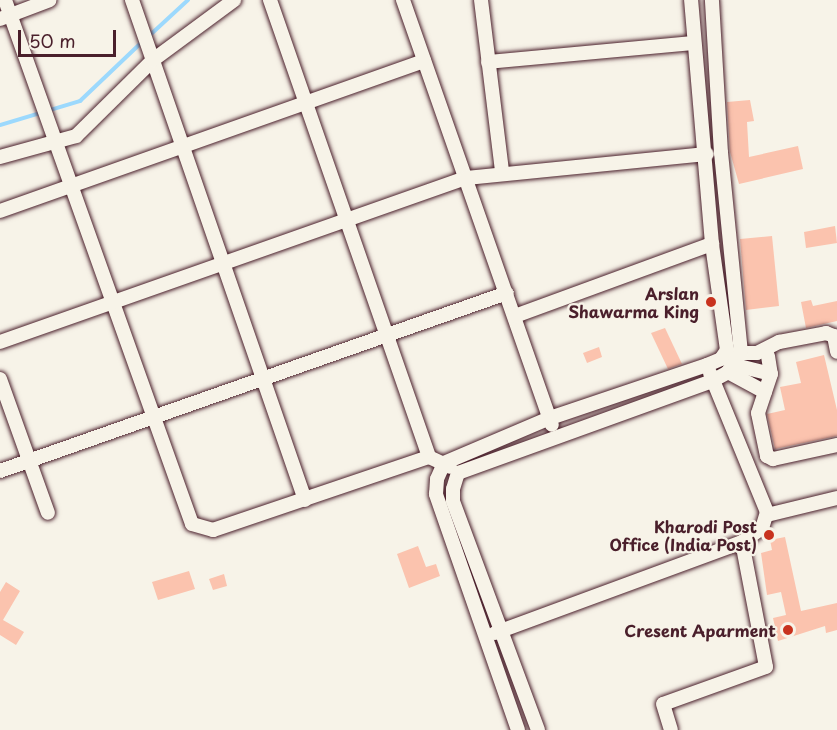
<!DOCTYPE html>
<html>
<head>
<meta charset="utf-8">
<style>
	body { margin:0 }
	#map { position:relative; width:837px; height:730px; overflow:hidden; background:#f7f3e8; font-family:"Playpen Sans",sans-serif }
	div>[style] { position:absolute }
	.stream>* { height:4px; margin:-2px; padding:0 2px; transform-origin:2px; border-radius:2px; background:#9cd9fd }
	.building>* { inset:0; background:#fbc3ae }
	.roads { filter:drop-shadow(0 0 2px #4a1f2b) drop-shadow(0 0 2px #4a1f2b) }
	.minor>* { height:14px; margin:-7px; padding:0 7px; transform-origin:7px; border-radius:7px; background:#f7f3e8 }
	.dots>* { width:16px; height:16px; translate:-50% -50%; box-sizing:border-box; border:3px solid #f7f3e8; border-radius:50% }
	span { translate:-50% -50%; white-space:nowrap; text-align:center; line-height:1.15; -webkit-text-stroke:4.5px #f7f3e8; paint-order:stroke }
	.poi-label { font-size:16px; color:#4a1f2b; font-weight:700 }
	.right { translate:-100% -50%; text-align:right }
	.scale { position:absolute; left:18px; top:30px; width:98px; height:27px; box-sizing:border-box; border:3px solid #4a1f2b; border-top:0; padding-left:8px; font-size:18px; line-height:21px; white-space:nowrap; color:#4a1f2b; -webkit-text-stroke:4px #f7f3e8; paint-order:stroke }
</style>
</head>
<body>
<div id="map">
	<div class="stream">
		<div style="left:149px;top:36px;width:53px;rotate:-42.7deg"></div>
		<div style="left:0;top:125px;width:84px;rotate:-16.7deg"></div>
		<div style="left:80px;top:101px;width:87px;rotate:-43.6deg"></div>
	</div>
	<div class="building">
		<div style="clip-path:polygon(750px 100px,754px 121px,747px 122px,749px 157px,798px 146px,803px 169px,739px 184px,730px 152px,727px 102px)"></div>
		<div style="clip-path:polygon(835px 226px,837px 243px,806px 248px,804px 232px)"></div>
		<div style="clip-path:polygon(772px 236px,779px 306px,746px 310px,740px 239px)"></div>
		<div style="clip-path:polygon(811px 300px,813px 306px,837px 301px,837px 321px,806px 328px,801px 302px)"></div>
		<div style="clip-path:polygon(665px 328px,682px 364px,668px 369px,651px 333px)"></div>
		<div style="clip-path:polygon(599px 347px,602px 357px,587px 363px,583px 353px)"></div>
		<div style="clip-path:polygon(824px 355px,837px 410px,837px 436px,775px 449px,767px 414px,785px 410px,780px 387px,801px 383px,796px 362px)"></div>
		<div style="clip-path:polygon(785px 537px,801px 611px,837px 603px,837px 630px,826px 633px,825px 626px,778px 641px,773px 618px,786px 615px,781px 592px,767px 595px,761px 553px,772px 550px,770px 540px)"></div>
		<div style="clip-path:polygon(418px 546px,426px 567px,436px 564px,440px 576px,409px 588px,397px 554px)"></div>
		<div style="clip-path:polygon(189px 571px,195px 589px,158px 600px,152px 582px)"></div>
		<div style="clip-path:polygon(224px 574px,227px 586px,213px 590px,209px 579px)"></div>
		<div style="clip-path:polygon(6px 582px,20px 591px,3px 620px,24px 632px,16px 645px,0 635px,0 592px)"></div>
	</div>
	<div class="roads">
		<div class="minor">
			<div style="left:5px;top:0;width:556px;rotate:70.36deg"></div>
			<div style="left:192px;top:524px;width:22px;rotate:16deg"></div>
			<div style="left:213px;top:530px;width:228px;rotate:-18.7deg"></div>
			<div style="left:429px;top:457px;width:23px;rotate:25deg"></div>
			<div style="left:132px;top:0;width:529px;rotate:70.91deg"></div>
			<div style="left:270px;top:0;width:484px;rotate:70.8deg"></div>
			<div style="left:403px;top:0;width:450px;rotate:70.7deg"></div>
			<div style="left:481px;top:0;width:173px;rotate:83deg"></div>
			<div style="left:0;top:19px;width:53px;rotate:-20.8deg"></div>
			<div style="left:488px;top:62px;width:207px;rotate:-5.3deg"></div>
			<div style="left:0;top:157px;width:79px;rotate:-15.4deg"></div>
			<div style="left:76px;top:136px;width:108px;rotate:-44.6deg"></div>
			<div style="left:153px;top:60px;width:101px;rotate:-36.5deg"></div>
			<div style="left:0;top:211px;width:450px;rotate:-19.5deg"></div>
			<div style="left:515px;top:316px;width:210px;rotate:-20.1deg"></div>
			<div style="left:0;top:342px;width:494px;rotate:-19.4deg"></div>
			<div style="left:466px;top:178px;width:242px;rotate:-5.7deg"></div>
			<div style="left:741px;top:353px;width:16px"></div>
			<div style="left:757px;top:353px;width:25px;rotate:-27deg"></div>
			<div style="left:779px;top:342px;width:48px;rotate:-10.8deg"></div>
			<div style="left:826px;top:333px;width:9px;rotate:21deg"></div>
			<div style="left:834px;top:336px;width:16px;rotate:79deg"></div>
			<div style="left:768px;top:356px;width:18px;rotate:81deg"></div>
			<div style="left:771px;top:374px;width:41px;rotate:108.4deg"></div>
			<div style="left:758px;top:413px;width:44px;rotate:78.2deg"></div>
			<div style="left:767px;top:456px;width:7px;rotate:27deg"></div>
			<div style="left:773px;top:459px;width:66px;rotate:-12.3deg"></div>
			<div style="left:735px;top:365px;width:37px;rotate:14deg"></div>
			<div style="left:728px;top:372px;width:42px;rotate:28.4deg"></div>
			<div style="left:710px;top:373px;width:150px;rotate:67.7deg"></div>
			<div style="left:767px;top:512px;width:17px;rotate:107deg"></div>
			<div style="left:762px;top:528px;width:24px;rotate:145deg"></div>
			<div style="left:0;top:379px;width:142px;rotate:70.3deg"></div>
			<div style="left:0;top:471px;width:537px;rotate:-19.35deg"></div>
			<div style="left:767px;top:515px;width:72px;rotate:-13.7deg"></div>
			<div style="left:495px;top:633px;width:263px;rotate:-20.2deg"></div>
			<div style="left:742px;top:542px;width:127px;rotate:79.1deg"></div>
			<div style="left:766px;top:667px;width:109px;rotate:160.2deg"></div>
			<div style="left:663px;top:704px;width:27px;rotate:73deg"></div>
			<div style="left:518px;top:730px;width:250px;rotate:-109.2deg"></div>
			<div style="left:436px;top:494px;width:15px;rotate:-86deg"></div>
			<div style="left:437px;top:479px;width:17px;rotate:-66deg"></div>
			<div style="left:444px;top:463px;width:115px;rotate:-23deg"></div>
			<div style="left:550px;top:418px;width:166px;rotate:-18.7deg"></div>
			<div style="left:707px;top:365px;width:15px;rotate:-23deg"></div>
			<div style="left:721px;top:359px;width:11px;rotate:-56deg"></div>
			<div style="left:727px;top:350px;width:107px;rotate:-98.1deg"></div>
			<div style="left:712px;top:244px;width:245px;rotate:-94.9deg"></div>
			<div style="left:538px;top:730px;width:244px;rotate:-110.4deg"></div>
			<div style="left:453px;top:501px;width:12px;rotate:-90deg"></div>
			<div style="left:453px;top:489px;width:17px;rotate:-73deg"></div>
			<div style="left:458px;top:473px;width:270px;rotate:-19.9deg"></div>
			<div style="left:712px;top:381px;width:18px;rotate:-29deg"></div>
			<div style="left:728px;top:372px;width:23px;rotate:-56deg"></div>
			<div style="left:741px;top:353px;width:201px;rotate:-95.7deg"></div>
			<div style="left:721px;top:153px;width:153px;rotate:-93.4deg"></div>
		</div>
	</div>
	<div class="dots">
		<div style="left:711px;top:302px;background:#c8321e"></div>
		<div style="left:769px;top:535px;background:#c8321e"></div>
		<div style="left:788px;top:630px;background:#c8321e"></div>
	</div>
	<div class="poi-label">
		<span class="right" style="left:699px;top:302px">Arslan<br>Shawarma King</span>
		<span class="right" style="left:757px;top:535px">Kharodi Post<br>Office (India Post)</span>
		<span class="right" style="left:776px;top:630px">Cresent Aparment</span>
	</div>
	<div class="scale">50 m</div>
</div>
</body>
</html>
